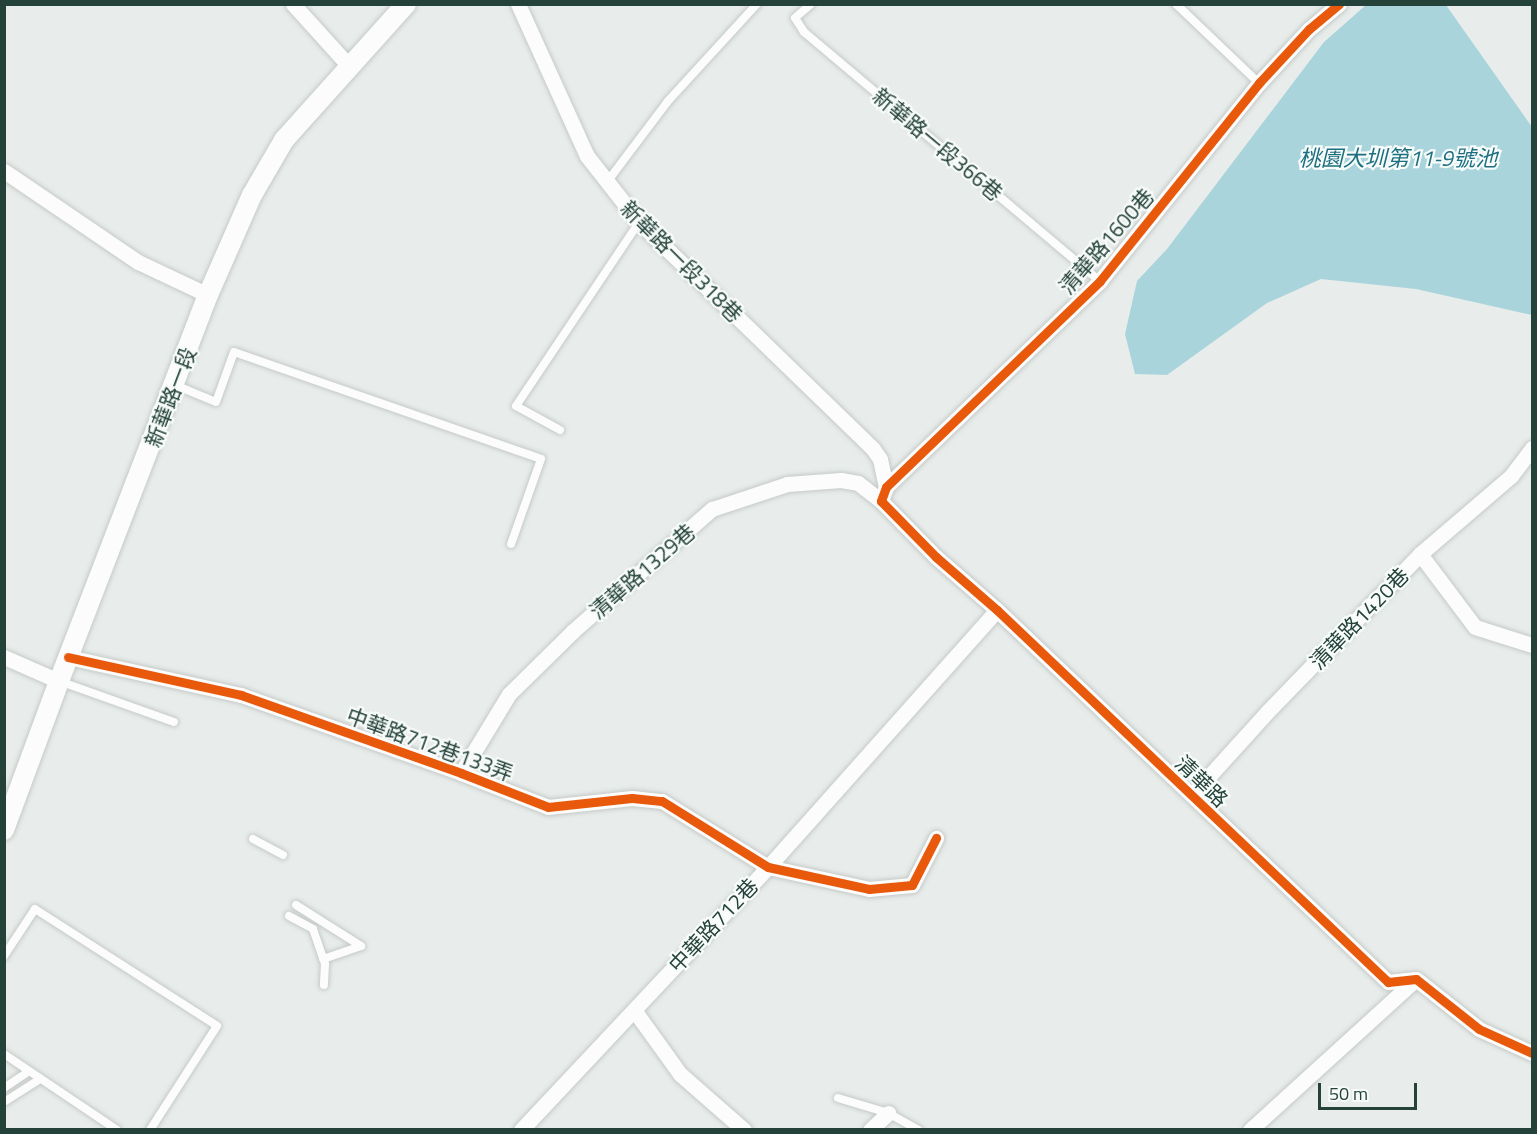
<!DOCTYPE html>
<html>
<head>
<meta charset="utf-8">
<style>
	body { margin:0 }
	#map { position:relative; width:1537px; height:1134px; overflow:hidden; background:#e8edeb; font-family:"Titillium Web","Noto Sans TC",sans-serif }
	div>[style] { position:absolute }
	.water>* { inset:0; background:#a9d4db }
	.roads { filter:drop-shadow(0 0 2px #c5cac8) drop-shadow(0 0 2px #c5cac8) }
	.service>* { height:8px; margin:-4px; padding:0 4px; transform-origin:4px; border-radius:4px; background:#fcfcfc }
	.minor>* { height:15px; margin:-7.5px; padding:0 7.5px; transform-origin:7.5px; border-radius:7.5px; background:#fcfcfc }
	.tertiary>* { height:20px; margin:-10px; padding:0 10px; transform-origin:10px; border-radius:10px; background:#fcfcfc }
	.cycleway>* { height:9px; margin:-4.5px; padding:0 4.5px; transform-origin:4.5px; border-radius:4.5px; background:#e8590c }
	span { translate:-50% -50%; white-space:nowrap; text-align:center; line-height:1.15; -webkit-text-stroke:4.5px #f7fbf9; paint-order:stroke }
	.street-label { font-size:21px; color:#24423a }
	.water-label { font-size:22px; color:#1c6f80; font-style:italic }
	.frame { position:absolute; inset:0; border:6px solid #24423a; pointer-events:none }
	.scale { position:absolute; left:1318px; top:1083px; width:99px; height:27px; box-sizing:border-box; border:3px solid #24423a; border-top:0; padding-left:8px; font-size:18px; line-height:21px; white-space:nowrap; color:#24423a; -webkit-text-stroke:4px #f7fbf9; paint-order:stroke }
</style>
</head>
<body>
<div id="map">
	<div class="water">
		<div style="clip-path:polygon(1366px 5px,1446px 5px,1532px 127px,1532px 315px,1416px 289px,1321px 279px,1267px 303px,1167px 375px,1135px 374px,1125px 334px,1137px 281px,1167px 249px,1324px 42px)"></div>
	</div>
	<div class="roads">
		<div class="service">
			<div style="left:811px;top:4px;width:21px;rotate:139deg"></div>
			<div style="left:795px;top:18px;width:17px;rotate:57deg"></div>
			<div style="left:804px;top:32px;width:387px;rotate:40.1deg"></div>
			<div style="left:1176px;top:4px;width:115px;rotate:43.6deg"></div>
			<div style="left:607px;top:182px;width:101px;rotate:-53deg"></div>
			<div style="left:668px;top:101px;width:132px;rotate:-47.5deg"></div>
			<div style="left:175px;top:385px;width:44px;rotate:22.5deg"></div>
			<div style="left:216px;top:402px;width:53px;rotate:-70.2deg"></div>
			<div style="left:234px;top:352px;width:325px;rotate:19.2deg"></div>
			<div style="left:541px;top:459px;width:90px;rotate:109.4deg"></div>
			<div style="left:560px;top:430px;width:50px;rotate:-151.4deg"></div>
			<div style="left:516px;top:406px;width:221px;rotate:-56.2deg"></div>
			<div style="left:59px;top:681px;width:122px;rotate:19.6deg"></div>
			<div style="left:253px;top:839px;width:34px;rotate:28deg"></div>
			<div style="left:296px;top:905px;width:77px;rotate:32.2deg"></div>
			<div style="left:361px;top:946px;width:40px;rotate:161.1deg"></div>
			<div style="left:289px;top:916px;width:27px;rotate:28deg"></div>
			<div style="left:313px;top:929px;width:37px;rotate:71deg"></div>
			<div style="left:325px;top:964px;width:21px;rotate:93deg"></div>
			<div style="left:4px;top:956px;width:56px;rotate:-56.6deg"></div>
			<div style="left:35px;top:909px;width:216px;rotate:32.7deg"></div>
			<div style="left:217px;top:1026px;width:124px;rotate:122.8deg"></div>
			<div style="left:4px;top:1054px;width:136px;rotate:33.9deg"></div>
			<div style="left:4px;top:1088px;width:30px;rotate:-34deg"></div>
			<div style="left:838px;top:1098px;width:52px;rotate:16.7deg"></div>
			<div style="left:888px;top:1113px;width:35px;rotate:29deg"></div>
			<div style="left:4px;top:1102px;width:43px;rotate:-32.6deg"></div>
		</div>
		<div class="minor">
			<div style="left:293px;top:4px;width:85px;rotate:47.9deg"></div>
			<div style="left:518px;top:4px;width:167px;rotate:65.6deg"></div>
			<div style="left:587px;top:156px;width:84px;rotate:51.8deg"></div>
			<div style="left:639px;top:222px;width:326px;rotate:44.1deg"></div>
			<div style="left:873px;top:449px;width:12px;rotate:55deg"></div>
			<div style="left:880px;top:459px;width:29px;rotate:78deg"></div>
			<div style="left:1339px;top:4px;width:39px;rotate:140deg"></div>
			<div style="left:1309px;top:29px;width:74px;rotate:132.8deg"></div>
			<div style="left:1259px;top:83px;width:254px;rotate:128.8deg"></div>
			<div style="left:1100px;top:281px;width:297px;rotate:136.1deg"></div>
			<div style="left:886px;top:487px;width:15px;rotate:110deg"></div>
			<div style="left:881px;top:501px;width:78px;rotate:45.5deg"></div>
			<div style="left:936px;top:557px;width:81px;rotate:41deg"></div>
			<div style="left:997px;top:610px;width:540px;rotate:43.57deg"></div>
			<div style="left:1388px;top:982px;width:28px;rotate:-6deg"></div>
			<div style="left:1416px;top:979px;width:80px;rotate:38.4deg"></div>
			<div style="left:1479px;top:1029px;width:58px;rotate:24.4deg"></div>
			<div style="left:4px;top:171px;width:162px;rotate:34.2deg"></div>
			<div style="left:138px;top:262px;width:77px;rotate:25.2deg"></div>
			<div style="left:1420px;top:554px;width:91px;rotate:53deg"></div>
			<div style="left:1475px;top:627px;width:60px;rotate:17.5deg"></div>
			<div style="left:4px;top:657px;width:60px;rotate:23.6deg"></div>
			<div style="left:68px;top:657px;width:177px;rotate:12.4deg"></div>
			<div style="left:241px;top:695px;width:233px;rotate:19.5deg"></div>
			<div style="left:461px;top:773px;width:93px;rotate:21.3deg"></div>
			<div style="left:548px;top:807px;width:84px;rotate:-6.1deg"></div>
			<div style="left:632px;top:798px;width:30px;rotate:6deg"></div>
			<div style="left:662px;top:801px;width:125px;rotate:31.9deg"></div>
			<div style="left:768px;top:867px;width:103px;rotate:12.3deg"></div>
			<div style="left:869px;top:889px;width:43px;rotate:-5.3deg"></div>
			<div style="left:912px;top:885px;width:53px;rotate:-62.9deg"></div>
			<div style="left:461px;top:773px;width:92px;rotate:-58.7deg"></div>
			<div style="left:509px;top:694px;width:90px;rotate:-44.5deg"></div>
			<div style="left:573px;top:631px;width:185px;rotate:-41.3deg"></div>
			<div style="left:712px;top:509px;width:79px;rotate:-18.4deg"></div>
			<div style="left:787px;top:484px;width:54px;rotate:-4.2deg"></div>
			<div style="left:841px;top:480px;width:17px;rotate:10deg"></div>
			<div style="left:858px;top:483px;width:29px;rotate:38deg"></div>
			<div style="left:1192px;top:795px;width:113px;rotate:-47.9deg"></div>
			<div style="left:1268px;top:711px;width:219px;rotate:-45.9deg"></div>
			<div style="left:1420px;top:554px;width:120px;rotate:-40.6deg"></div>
			<div style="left:1511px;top:476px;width:35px;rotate:-53deg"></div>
			<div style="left:634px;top:1010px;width:79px;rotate:54.3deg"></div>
			<div style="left:680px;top:1074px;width:85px;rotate:41.2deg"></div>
			<div style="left:521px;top:1130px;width:361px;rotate:-46.8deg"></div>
			<div style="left:768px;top:867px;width:344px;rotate:-48.3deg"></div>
			<div style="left:870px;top:1130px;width:25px;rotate:-43deg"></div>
			<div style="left:1250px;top:1130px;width:224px;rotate:-42.3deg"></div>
		</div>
		<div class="tertiary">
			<div style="left:4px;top:830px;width:159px;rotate:-69.7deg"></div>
			<div style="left:59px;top:681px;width:414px;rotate:-68.9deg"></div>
			<div style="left:208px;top:295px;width:109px;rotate:-66.3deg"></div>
			<div style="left:252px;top:195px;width:64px;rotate:-59.8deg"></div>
			<div style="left:284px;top:140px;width:183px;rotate:-48.1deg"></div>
		</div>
	</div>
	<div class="cycleway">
		<div style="left:1339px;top:4px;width:39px;rotate:140deg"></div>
		<div style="left:1309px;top:29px;width:74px;rotate:132.8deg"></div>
		<div style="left:1259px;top:83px;width:254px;rotate:128.8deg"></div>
		<div style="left:1100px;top:281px;width:297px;rotate:136.1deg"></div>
		<div style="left:886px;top:487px;width:15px;rotate:110deg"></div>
		<div style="left:881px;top:501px;width:78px;rotate:45.5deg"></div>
		<div style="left:936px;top:557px;width:81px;rotate:41deg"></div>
		<div style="left:997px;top:610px;width:540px;rotate:43.57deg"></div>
		<div style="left:1388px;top:982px;width:28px;rotate:-6deg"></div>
		<div style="left:1416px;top:979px;width:80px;rotate:38.4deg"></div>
		<div style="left:1479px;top:1029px;width:58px;rotate:24.4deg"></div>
		<div style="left:68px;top:657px;width:177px;rotate:12.4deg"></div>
		<div style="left:241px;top:695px;width:233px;rotate:19.5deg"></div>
		<div style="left:461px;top:773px;width:93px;rotate:21.3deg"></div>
		<div style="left:548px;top:807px;width:84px;rotate:-6.1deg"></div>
		<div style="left:632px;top:798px;width:30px;rotate:6deg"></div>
		<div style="left:662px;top:801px;width:125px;rotate:31.9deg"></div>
		<div style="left:768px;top:867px;width:103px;rotate:12.3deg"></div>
		<div style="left:869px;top:889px;width:43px;rotate:-5.3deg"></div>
		<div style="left:912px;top:885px;width:53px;rotate:-62.9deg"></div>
	</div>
	<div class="street-label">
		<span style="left:938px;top:144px;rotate:40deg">新華路一段366巷</span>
		<span style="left:1106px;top:241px;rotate:-49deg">清華路1600巷</span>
		<span style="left:682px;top:261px;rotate:45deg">新華路一段318巷</span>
		<span style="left:170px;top:397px;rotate:-69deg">新華路一段</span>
		<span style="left:642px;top:571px;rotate:-41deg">清華路1329巷</span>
		<span style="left:1359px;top:618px;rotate:-46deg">清華路1420巷</span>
		<span style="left:430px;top:744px;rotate:20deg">中華路712巷133弄</span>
		<span style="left:1202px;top:781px;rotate:44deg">清華路</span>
		<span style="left:713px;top:925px;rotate:-47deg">中華路712巷</span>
	</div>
	<div class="water-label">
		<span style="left:1398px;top:159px">桃園大圳第11-9號池</span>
	</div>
	<div class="frame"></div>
	<div class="scale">50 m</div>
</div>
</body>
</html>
